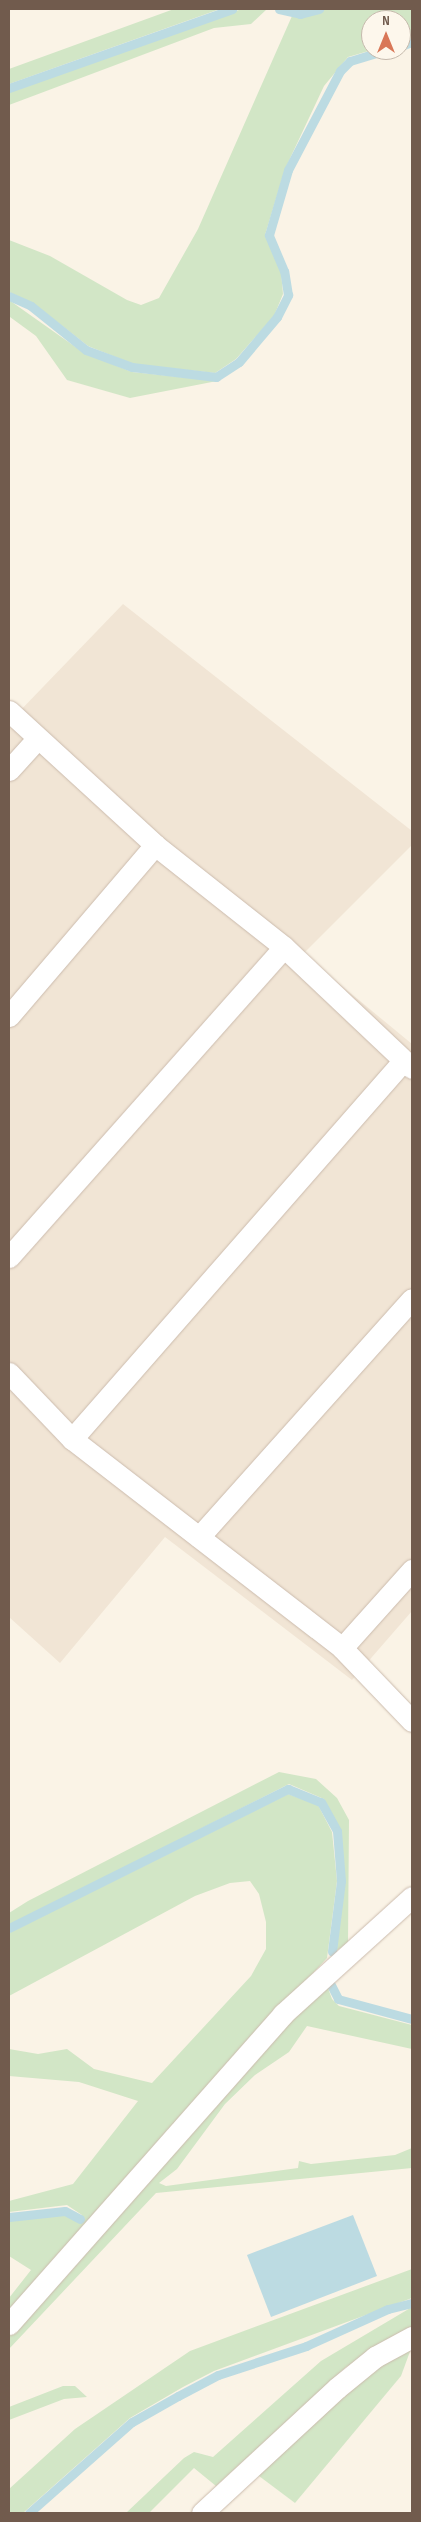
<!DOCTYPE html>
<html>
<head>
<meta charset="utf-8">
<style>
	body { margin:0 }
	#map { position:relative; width:421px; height:2522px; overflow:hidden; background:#faf3e6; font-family:"Sofia Sans Condensed",sans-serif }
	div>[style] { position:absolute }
	.residential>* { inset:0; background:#f1e5d5 }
	.green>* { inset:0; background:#d2e6c6 }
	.water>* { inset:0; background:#bcdbe2 }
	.stream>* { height:9px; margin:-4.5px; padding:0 4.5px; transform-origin:4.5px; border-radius:4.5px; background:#bcdbe2 }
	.roads { filter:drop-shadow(0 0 1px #cbbbad) drop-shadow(0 0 1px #cbbbad) }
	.minor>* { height:21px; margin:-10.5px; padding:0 10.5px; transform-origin:10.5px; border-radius:10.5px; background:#fff }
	span { translate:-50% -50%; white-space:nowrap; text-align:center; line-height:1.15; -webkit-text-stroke:4.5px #fdf7ec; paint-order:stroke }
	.frame { position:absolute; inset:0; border:10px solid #715b4d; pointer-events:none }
	.north { position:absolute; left:361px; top:10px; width:50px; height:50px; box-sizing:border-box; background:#fdf7ec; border:1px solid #c5b9ac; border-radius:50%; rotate:0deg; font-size:14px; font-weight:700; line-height:20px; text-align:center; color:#715b4d }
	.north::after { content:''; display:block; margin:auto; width:18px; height:22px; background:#d97757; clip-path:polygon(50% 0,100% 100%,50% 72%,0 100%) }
</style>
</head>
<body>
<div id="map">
	<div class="residential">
		<div style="clip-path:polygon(123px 604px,412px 831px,412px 845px,303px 954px,412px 1044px,412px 1611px,352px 1680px,165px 1537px,60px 1663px,9px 1617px,9px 711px,16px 715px)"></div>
	</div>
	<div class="green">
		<div style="clip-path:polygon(174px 9px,220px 9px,9px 84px,9px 69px)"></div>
		<div style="clip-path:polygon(242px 9px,267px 9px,251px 24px,214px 28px,9px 105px,9px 91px,14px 88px)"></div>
		<div style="clip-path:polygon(324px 9px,412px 9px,412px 38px,401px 42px,401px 20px,371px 20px,372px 50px,348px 57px,324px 86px,285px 169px,265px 235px,281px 272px,283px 294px,274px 316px,236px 359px,215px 373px,133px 364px,88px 346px,33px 303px,9px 292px,9px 240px,50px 256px,127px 300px,141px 305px,159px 298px,198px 229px,292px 16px)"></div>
		<div style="clip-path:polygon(9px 300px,84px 353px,132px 372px,217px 381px,130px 398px,67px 380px,36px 336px,10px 317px)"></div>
		<div style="clip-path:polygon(279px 1772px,316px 1779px,337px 1798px,349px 1820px,348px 1943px,336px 1951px,345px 1878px,340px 1830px,324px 1799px,289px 1784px,9px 1926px,9px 1913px,28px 1901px)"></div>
		<div style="clip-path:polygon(288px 1794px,318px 1805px,332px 1832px,337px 1881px,327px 1958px,207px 2087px,9px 2316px,9px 2298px,31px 2270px,9px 2256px,9px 2220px,65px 2214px,78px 2222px,82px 2215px,67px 2205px,9px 2212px,9px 2201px,73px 2184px,138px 2101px,79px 2082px,9px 2076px,9px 2049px,38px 2054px,67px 2049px,94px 2069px,152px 2083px,251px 1976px,266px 1949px,266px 1922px,259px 1894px,250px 1881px,230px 1883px,195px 1896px,9px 1996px,9px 1933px)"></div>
		<div style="clip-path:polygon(325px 1980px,332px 1999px,339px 2006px,412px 2025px,412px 2049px,307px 2026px,289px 2052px,255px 2075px,225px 2104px,177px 2169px,159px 2183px,166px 2186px,298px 2168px,299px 2161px,311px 2164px,395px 2155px,412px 2148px,412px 2168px,156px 2193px,9px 2349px,9px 2334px)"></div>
		<div style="clip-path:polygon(412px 2269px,412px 2298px,214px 2371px,183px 2387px,130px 2418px,23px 2513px,9px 2513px,9px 2489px,75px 2429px,190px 2351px)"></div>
		<div style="clip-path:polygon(412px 2307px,412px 2330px,346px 2367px,216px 2486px,194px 2468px,149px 2513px,126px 2513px,184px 2458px,194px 2452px,213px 2457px,321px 2361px)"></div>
		<div style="clip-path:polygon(412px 2346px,401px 2376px,295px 2503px,255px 2473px,343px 2389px)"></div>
		<div style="clip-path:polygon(63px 2386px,75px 2386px,87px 2397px,64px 2399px,9px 2420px,9px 2407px)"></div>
	</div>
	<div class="water">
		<div style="clip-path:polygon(353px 2215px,377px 2276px,271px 2317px,247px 2255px)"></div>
	</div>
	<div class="stream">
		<div style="left:279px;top:9px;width:22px;rotate:13deg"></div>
		<div style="left:300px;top:14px;width:20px;rotate:-15deg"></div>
		<div style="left:401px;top:46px;width:12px;rotate:-20deg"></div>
		<div style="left:9px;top:88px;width:237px;rotate:-19.5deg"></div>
		<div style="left:9px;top:296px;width:24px;rotate:24deg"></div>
		<div style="left:31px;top:306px;width:70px;rotate:38.7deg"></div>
		<div style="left:86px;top:350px;width:49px;rotate:20.3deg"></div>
		<div style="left:132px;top:367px;width:85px;rotate:6.8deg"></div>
		<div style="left:216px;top:377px;width:27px;rotate:-33deg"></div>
		<div style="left:239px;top:362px;width:59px;rotate:-49.8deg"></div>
		<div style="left:277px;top:317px;width:25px;rotate:-63deg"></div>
		<div style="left:288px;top:295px;width:24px;rotate:-99deg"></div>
		<div style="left:284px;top:271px;width:39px;rotate:-113deg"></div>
		<div style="left:269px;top:235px;width:68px;rotate:-73.7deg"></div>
		<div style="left:288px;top:170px;width:112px;rotate:-62.3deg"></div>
		<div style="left:340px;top:71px;width:14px;rotate:-45deg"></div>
		<div style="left:350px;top:61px;width:38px;rotate:-17deg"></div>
		<div style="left:9px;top:1928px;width:312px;rotate:-26.5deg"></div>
		<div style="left:288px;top:1789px;width:35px;rotate:22deg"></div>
		<div style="left:321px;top:1802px;width:33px;rotate:61deg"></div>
		<div style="left:337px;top:1831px;width:50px;rotate:85.4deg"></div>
		<div style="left:341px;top:1881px;width:71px;rotate:97.3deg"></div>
		<div style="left:329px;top:1981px;width:20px;rotate:63deg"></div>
		<div style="left:338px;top:1999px;width:77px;rotate:15.1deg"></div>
		<div style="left:9px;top:2217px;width:56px;rotate:-6.1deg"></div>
		<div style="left:65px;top:2211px;width:17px;rotate:28deg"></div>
		<div style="left:29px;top:2513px;width:137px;rotate:-41.5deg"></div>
		<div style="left:132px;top:2422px;width:53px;rotate:-29.5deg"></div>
		<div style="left:178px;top:2396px;width:45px;rotate:-27.7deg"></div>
		<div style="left:218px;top:2375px;width:93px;rotate:-18.2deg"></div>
		<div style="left:306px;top:2346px;width:90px;rotate:-24.3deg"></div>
		<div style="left:388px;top:2309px;width:25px;rotate:-14deg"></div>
	</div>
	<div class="roads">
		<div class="minor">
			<div style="left:9px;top:711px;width:198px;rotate:42.5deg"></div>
			<div style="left:155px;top:845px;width:164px;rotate:38.3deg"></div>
			<div style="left:284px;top:947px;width:176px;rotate:43.4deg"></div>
			<div style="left:9px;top:770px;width:42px;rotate:-47.9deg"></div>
			<div style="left:9px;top:1016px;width:225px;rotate:-49.5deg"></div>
			<div style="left:9px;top:1257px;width:414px;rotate:-48.4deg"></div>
			<div style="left:9px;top:1373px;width:91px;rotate:46.3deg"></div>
			<div style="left:72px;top:1439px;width:341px;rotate:37.7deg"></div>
			<div style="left:342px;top:1648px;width:101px;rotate:46.2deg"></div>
			<div style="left:72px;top:1439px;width:502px;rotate:-48.79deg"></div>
			<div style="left:199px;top:1537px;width:319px;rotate:-48.2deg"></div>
			<div style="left:342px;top:1648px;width:105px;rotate:-48.1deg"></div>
			<div style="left:9px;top:2324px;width:414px;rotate:-48.5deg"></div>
			<div style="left:283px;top:2014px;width:174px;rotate:-42.2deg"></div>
			<div style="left:202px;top:2513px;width:184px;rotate:-42.8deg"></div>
			<div style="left:337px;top:2388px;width:49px;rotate:-39.2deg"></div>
			<div style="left:375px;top:2357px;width:42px;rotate:-28.4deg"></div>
		</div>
	</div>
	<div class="frame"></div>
	<div class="north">N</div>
</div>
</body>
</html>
